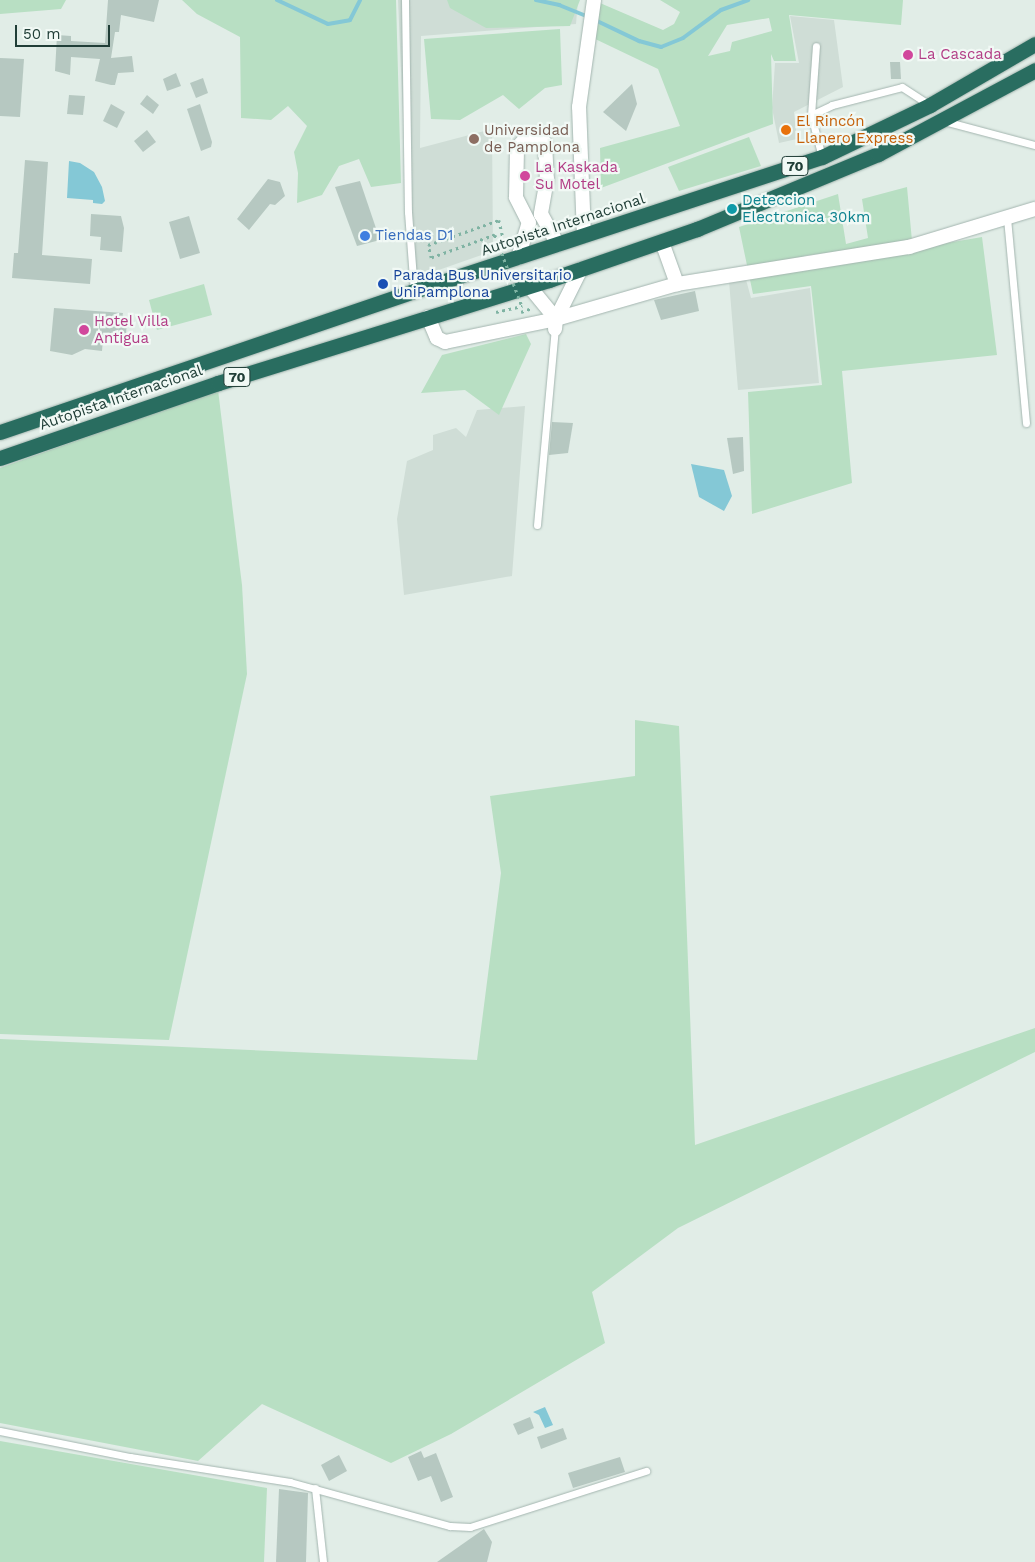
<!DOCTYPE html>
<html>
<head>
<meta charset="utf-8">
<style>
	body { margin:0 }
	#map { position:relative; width:1035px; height:1562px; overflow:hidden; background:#e1ede7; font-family:"Work Sans",sans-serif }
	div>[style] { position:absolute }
	.built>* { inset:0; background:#cfddd6 }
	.green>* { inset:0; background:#b8dfc3 }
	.water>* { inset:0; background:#84c8d6 }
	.stream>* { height:4px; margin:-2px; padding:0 2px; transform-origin:2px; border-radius:2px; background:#84c8d6 }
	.building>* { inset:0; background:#b6c8c1 }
	.path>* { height:2.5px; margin-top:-1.25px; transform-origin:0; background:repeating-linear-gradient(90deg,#7fb3a3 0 2.5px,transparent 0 6.5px) }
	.roads { filter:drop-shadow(0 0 1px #a3b5af) drop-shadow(0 0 1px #a3b5af) }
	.lane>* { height:7px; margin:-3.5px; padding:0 3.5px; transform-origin:3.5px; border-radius:3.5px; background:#fff }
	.street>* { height:14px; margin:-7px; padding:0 7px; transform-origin:7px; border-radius:7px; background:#fff }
	.highway>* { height:15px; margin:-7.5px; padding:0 7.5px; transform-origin:7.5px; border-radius:7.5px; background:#296d60 }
	.path-bridge>* { height:2.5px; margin-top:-1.25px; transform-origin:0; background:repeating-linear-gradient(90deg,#7fb3a3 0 2.5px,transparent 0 6.5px) }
	.dots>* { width:14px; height:14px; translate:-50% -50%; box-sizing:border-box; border:2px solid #f1f9f5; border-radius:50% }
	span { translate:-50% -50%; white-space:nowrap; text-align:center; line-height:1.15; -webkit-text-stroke:4.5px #f1f9f5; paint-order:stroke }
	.shield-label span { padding:1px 4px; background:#f1f9f5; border:1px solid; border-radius:4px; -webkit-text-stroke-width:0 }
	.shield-label { font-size:14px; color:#203e37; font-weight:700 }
	.hotel-label { font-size:15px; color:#b23c85 }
	.left { translate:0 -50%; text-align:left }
	.food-label { font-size:15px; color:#c56008 }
	.education-label { font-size:15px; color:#785e54 }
	.culture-label { font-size:15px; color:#0d838f }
	.street-label { font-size:15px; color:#203e37 }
	.shop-label { font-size:15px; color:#366cbe }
	.transit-label { font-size:15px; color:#164399 }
	.scale { position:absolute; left:15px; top:25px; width:95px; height:22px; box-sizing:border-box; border:2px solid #203e37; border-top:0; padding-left:6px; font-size:15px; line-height:18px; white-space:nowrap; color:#203e37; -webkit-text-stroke:4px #f1f9f5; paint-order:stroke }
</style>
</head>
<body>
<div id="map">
	<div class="built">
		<div style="clip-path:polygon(398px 0,578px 0,576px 24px,421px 36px,420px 148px,492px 129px,493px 251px,410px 280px)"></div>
		<div style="clip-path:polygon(790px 16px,834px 20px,843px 87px,794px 112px,797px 139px,779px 143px,772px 108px,775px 63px,799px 63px)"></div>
		<div style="clip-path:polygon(745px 276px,751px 298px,810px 288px,819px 383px,738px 390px,729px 281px)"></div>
		<div style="clip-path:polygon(525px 406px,512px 576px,404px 595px,397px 519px,407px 461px,433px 450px,433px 435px,456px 428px,466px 437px,477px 410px)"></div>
	</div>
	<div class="green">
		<div style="clip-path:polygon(0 0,66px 0,61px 9px,0 14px)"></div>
		<div style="clip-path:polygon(182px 0,396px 0,401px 183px,371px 187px,359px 159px,339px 166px,322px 195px,297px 203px,298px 173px,294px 152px,307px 126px,288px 106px,271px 120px,241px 118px,240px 37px,197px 14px)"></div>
		<div style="clip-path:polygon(447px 0,580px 0,570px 26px,486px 28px,450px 8px)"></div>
		<div style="clip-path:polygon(evenodd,660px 0,903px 0,901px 25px,789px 15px,796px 61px,774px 61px,771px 54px,773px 124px,601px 188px,600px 148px,680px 126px,658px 69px,591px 37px,600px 3px,663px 30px,674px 24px,680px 12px,660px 0,769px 18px,772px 31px,732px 42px,730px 51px,708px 56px,727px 25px,769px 18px)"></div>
		<div style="clip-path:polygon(560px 29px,562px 85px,545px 88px,519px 109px,503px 95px,460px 120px,431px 119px,424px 39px)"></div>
		<div style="clip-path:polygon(749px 137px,761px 166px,679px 191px,668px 167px)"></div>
		<div style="clip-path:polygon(907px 187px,912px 241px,804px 256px,807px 267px,982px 237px,997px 355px,842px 371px,852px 483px,752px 514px,748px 392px,822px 385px,811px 286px,753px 294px,739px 227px,838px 194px,846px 244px,868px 238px,862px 199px)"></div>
		<div style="clip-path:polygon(204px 284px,212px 315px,157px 330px,149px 300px)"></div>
		<div style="clip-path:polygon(526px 334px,531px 344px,499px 415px,465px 390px,421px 393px,442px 355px)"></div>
		<div style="clip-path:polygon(218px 390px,242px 585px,247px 674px,169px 1040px,0 1034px,0 468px)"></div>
		<div style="clip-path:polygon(635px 720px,679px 726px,695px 1145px,1035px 1028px,1035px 1052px,678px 1228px,592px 1292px,605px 1343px,451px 1434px,391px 1463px,262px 1404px,198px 1461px,0 1423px,0 1039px,477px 1060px,501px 873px,490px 796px,635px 776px)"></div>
		<div style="clip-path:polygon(0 1441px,267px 1488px,264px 1562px,0 1562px)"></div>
	</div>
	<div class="water">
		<div style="clip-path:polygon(69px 161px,80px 163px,94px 172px,102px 187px,105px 201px,102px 204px,93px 203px,93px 200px,67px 198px)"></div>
		<div style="clip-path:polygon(691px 464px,724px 470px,732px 496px,724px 511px,699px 497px)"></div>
		<div style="clip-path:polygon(545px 1407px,553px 1425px,545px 1428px,539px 1415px,533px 1412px)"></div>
	</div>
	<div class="stream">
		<div style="left:277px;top:0;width:56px;rotate:25.2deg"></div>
		<div style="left:328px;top:24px;width:22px;rotate:-10deg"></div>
		<div style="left:350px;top:20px;width:22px;rotate:-63deg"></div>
		<div style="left:536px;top:0;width:24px;rotate:12deg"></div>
		<div style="left:559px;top:5px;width:32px;rotate:22deg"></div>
		<div style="left:595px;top:20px;width:49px;rotate:25.5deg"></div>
		<div style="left:639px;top:41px;width:23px;rotate:15deg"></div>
		<div style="left:661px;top:47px;width:24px;rotate:-22deg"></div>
		<div style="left:683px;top:38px;width:47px;rotate:-36.4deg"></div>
		<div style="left:721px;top:10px;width:29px;rotate:-20deg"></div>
	</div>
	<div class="building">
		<div style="clip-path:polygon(108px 0,159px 0,154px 22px,121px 15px,119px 32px,115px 32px,111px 58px,132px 56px,134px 72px,118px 73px,115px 85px,111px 85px,95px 81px,100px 59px,71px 57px,70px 75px,55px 71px,57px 35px,71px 36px,71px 41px,105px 43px)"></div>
		<div style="clip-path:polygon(0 58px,24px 59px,20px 117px,0 116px)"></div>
		<div style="clip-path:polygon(890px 62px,900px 62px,901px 79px,891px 79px)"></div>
		<div style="clip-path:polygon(176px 73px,181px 86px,167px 91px,163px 79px)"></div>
		<div style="clip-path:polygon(203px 78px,208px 93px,196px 98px,190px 83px)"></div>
		<div style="clip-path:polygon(632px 84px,637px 104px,626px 131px,603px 112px)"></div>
		<div style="clip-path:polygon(69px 95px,85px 96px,83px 115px,67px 114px)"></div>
		<div style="clip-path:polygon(147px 95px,159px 105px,153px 114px,140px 104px)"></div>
		<div style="clip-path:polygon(111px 104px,125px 112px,117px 128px,103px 121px)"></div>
		<div style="clip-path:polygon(200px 104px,212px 142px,211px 147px,201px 151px,187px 109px)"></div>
		<div style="clip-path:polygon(147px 130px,156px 142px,143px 152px,134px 141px)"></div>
		<div style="clip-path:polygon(25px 160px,48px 162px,42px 255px,92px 259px,90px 284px,12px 278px,14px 253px,18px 253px)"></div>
		<div style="clip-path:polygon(268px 179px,280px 182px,285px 196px,275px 205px,270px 204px,249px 230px,237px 219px)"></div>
		<div style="clip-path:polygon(360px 181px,380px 240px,357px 246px,335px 187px)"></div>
		<div style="clip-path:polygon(91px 214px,121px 216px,124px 228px,122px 252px,100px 250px,101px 237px,90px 236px)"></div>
		<div style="clip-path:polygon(189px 216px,200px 253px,180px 259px,169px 222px)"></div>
		<div style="clip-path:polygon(695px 291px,699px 311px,661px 320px,654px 300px)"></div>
		<div style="clip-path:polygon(54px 308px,123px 313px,122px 318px,127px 319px,126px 335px,121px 334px,121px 339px,103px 338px,102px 351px,85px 349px,72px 355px,50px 351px)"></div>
		<div style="clip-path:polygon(552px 422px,573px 423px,568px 453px,549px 455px)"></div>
		<div style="clip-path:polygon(743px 437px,744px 471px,733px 474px,727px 438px)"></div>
		<div style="clip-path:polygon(530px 1417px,534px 1428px,518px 1435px,513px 1424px)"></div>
		<div style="clip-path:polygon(563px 1428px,567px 1439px,541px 1449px,537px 1437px)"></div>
		<div style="clip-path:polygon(421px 1451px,424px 1458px,436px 1453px,453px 1497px,441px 1502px,431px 1476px,418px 1481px,408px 1457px)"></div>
		<div style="clip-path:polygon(339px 1455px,347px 1471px,329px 1481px,321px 1465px)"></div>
		<div style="clip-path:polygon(620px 1457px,625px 1472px,573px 1488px,568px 1473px)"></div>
		<div style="clip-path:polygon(279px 1489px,308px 1493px,306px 1562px,276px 1562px)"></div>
		<div style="clip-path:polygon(484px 1529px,492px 1542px,487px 1562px,437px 1562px)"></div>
	</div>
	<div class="path">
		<div style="left:495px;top:235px;width:68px;rotate:160.2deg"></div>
		<div style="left:431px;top:258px;width:13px;rotate:-103deg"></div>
		<div style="left:428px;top:245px;width:75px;rotate:-19.4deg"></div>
		<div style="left:499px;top:220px;width:28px;rotate:77deg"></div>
		<div style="left:496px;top:312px;width:27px;rotate:-13deg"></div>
		<div style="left:521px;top:312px;width:12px;rotate:-20deg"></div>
	</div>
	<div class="roads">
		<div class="lane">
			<div style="left:405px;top:0;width:212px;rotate:89.2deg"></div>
			<div style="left:408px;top:212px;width:79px;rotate:85.7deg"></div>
			<div style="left:811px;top:115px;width:69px;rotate:-85.9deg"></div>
			<div style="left:944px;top:121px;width:94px;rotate:14.8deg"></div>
			<div style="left:822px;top:157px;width:43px;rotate:-104.7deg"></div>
			<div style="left:811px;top:115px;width:23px;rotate:-25deg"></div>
			<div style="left:832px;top:105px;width:72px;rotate:-14.4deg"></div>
			<div style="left:902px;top:87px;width:33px;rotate:33deg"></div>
			<div style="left:1007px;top:218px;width:206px;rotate:84.7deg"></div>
			<div style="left:537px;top:525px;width:197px;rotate:-84.8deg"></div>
			<div style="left:0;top:1431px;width:133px;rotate:11.3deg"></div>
			<div style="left:130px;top:1457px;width:162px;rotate:8.9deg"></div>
			<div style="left:290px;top:1482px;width:166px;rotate:15.4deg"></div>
			<div style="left:450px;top:1526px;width:20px;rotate:3deg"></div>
			<div style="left:470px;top:1527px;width:185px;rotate:-17.7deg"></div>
			<div style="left:315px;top:1488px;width:74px;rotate:83.8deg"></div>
		</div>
		<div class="street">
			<div style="left:584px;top:236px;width:129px;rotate:-92.2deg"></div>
			<div style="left:579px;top:107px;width:108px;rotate:-82deg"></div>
			<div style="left:662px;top:242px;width:45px;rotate:70.3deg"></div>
			<div style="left:518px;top:258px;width:37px;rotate:-73deg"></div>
			<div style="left:529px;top:223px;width:29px;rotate:-117deg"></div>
			<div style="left:516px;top:197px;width:49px;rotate:-88.8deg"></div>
			<div style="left:517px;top:148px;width:13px;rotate:-48deg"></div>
			<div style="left:526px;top:138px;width:13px"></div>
			<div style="left:539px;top:138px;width:8px;rotate:40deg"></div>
			<div style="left:545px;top:143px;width:36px;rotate:87deg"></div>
			<div style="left:547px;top:179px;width:36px;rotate:100deg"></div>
			<div style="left:541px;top:214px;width:35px;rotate:61deg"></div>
			<div style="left:529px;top:286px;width:43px;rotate:50.7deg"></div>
			<div style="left:428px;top:317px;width:23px;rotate:67deg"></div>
			<div style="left:437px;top:338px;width:9px;rotate:27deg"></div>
			<div style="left:445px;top:342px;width:113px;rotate:-11.7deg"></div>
			<div style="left:556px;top:319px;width:126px;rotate:-16.1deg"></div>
			<div style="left:677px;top:284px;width:235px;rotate:-9.1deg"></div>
			<div style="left:909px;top:247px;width:132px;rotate:-16.8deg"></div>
			<div style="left:555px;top:329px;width:10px;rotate:-84deg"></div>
			<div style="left:556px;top:319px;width:56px;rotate:-63.4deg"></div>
		</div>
		<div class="highway">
			<div style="left:0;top:432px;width:437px;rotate:-18.8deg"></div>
			<div style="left:414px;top:291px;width:429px;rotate:-18.2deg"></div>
			<div style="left:822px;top:157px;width:120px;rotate:-25.7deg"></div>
			<div style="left:930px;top:105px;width:121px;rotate:-30.2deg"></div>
			<div style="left:0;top:458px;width:231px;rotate:-19deg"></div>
			<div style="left:218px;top:383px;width:347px;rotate:-17.3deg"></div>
			<div style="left:549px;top:280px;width:157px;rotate:-19deg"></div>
			<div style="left:697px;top:229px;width:196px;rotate:-22.5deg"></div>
			<div style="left:878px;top:154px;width:178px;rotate:-28.1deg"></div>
		</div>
	</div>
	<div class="path-bridge">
		<div style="left:495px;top:235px;width:76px;rotate:69.2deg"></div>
	</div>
	<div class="dots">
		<div style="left:908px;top:55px;background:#d1479c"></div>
		<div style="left:786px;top:130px;background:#e8710a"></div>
		<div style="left:474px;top:139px;background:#8d6e63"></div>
		<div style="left:525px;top:176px;background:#d1479c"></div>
		<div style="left:732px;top:209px;background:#0f9aa8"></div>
		<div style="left:365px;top:236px;background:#3f7fe0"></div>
		<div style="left:383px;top:284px;background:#1a4fb4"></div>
		<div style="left:84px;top:330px;background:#d1479c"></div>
	</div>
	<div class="shield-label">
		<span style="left:795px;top:166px">70</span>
		<span style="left:237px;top:377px">70</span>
	</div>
	<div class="hotel-label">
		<span class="left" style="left:918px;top:55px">La Cascada</span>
		<span class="left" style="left:535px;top:176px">La Kaskada<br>Su Motel</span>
		<span class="left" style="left:94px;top:330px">Hotel Villa<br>Antigua</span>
	</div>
	<div class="food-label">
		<span class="left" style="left:796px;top:130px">El Rincón<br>Llanero Express</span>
	</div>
	<div class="education-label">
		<span class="left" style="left:484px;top:139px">Universidad<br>de Pamplona</span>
	</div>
	<div class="culture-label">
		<span class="left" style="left:742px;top:209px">Deteccion<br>Electronica 30km</span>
	</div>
	<div class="street-label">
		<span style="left:563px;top:225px;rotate:-18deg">Autopista Internacional</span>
		<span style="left:121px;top:398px;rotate:-19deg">Autopista Internacional</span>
	</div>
	<div class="shop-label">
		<span class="left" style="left:375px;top:236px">Tiendas D1</span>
	</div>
	<div class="transit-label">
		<span class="left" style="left:393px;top:284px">Parada Bus Universitario<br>UniPamplona</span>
	</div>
	<div class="scale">50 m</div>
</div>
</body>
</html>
